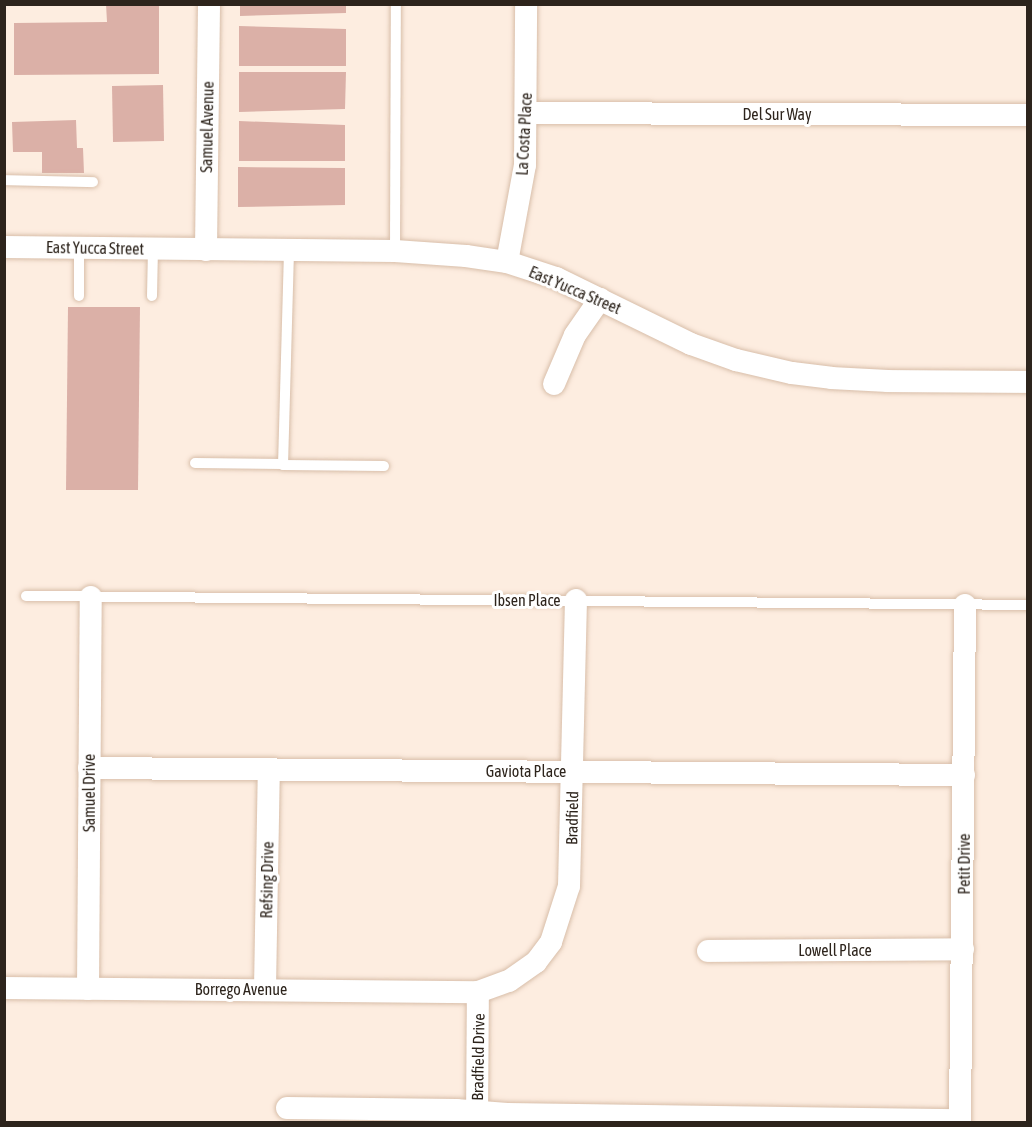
<!DOCTYPE html>
<html>
<head>
<meta charset="utf-8">
<style>
	body { margin:0 }
	#map { position:relative; width:1032px; height:1127px; overflow:hidden; background:#fdede0; font-family:"Asap Condensed",sans-serif }
	div>[style] { position:absolute }
	.building>* { inset:0; background:#dbb0a7 }
	.roads { filter:drop-shadow(0 0 2px #d8bea9) drop-shadow(0 0 2px #d8bea9) }
	.lane>* { height:10px; margin:-5px; padding:0 5px; transform-origin:5px; border-radius:5px; background:#fff }
	.street>* { height:22px; margin:-11px; padding:0 11px; transform-origin:11px; border-radius:11px; background:#fff }
	span { translate:-50% -50%; white-space:nowrap; text-align:center; line-height:1.15; -webkit-text-stroke:6px #fff; paint-order:stroke }
	.street-label { font-size:16px; color:#2d241c }
	.frame { position:absolute; inset:0; border:6px solid #2d241c; pointer-events:none }
</style>
</head>
<body>
<div id="map">
	<div class="building">
		<div style="clip-path:polygon(106px 4px,159px 4px,159px 74px,14px 75px,14px 23px,107px 22px)"></div>
		<div style="clip-path:polygon(240px 4px,346px 4px,346px 13px,240px 16px)"></div>
		<div style="clip-path:polygon(239px 26px,346px 29px,346px 66px,239px 66px)"></div>
		<div style="clip-path:polygon(239px 72px,346px 72px,345px 109px,239px 112px)"></div>
		<div style="clip-path:polygon(163px 85px,164px 141px,113px 142px,112px 86px)"></div>
		<div style="clip-path:polygon(76px 120px,77px 148px,83px 148px,84px 173px,42px 173px,42px 152px,13px 152px,12px 122px)"></div>
		<div style="clip-path:polygon(239px 121px,345px 125px,345px 161px,239px 161px)"></div>
		<div style="clip-path:polygon(238px 167px,345px 168px,345px 205px,238px 207px)"></div>
		<div style="clip-path:polygon(68px 307px,140px 307px,138px 490px,66px 490px)"></div>
	</div>
	<div class="roads">
		<div class="lane">
			<div style="left:4px;top:180px;width:89px;rotate:1.3deg"></div>
			<div style="left:79px;top:248px;width:48px;rotate:90deg"></div>
			<div style="left:289px;top:251px;width:214px;rotate:91.6deg"></div>
			<div style="left:283px;top:465px;width:101px;rotate:0.6deg"></div>
			<div style="left:395px;top:251px;width:247px;rotate:-89.8deg"></div>
			<div style="left:152px;top:296px;width:47px;rotate:-88.8deg"></div>
			<div style="left:195px;top:463px;width:88px;rotate:0.7deg"></div>
			<div style="left:26px;top:596px;width:1002px;rotate:0.51deg"></div>
		</div>
		<div class="street">
			<div style="left:526px;top:113px;width:502px;rotate:0.23deg"></div>
			<div style="left:4px;top:247px;width:391px;rotate:0.6deg"></div>
			<div style="left:395px;top:251px;width:71px;rotate:4deg"></div>
			<div style="left:466px;top:256px;width:41px;rotate:8.3deg"></div>
			<div style="left:507px;top:262px;width:52px;rotate:18.1deg"></div>
			<div style="left:556px;top:278px;width:150px;rotate:26.1deg"></div>
			<div style="left:691px;top:344px;width:48px;rotate:19.6deg"></div>
			<div style="left:736px;top:360px;width:57px;rotate:13.1deg"></div>
			<div style="left:792px;top:373px;width:39px;rotate:7deg"></div>
			<div style="left:831px;top:378px;width:57px;rotate:3deg"></div>
			<div style="left:888px;top:381px;width:140px;rotate:0.4deg"></div>
			<div style="left:206px;top:250px;width:246px;rotate:-89.3deg"></div>
			<div style="left:507px;top:262px;width:99px;rotate:-79.5deg"></div>
			<div style="left:525px;top:165px;width:161px;rotate:-89.6deg"></div>
			<div style="left:554px;top:384px;width:53px;rotate:-66.8deg"></div>
			<div style="left:575px;top:335px;width:44px;rotate:-55.2deg"></div>
			<div style="left:89px;top:768px;width:875px;rotate:0.46deg"></div>
			<div style="left:708px;top:951px;width:255px;rotate:-0.4deg"></div>
			<div style="left:4px;top:988px;width:474px;rotate:0.5deg"></div>
			<div style="left:478px;top:992px;width:33px;rotate:-20deg"></div>
			<div style="left:509px;top:981px;width:33px;rotate:-35deg"></div>
			<div style="left:536px;top:962px;width:25px;rotate:-53deg"></div>
			<div style="left:551px;top:942px;width:59px;rotate:-72.2deg"></div>
			<div style="left:569px;top:886px;width:286px;rotate:-88.6deg"></div>
			<div style="left:88px;top:989px;width:392px;rotate:-89.6deg"></div>
			<div style="left:265px;top:989px;width:219px;rotate:-89deg"></div>
			<div style="left:287px;top:1108px;width:169px;rotate:0.7deg"></div>
			<div style="left:456px;top:1110px;width:51px;rotate:4.5deg"></div>
			<div style="left:507px;top:1114px;width:453px;rotate:0.8deg"></div>
			<div style="left:477px;top:1122px;width:130px;rotate:-89.6deg"></div>
			<div style="left:960px;top:1122px;width:517px;rotate:-89.45deg"></div>
		</div>
	</div>
	<div class="street-label">
		<span style="left:777px;top:114px">Del Sur Way</span>
		<span style="left:207px;top:127px;rotate:-89deg">Samuel Avenue</span>
		<span style="left:524px;top:134px;rotate:-87deg">La Costa Place</span>
		<span style="left:95px;top:248px;rotate:1deg">East Yucca Street</span>
		<span style="left:575px;top:290px;rotate:23deg">East Yucca Street</span>
		<span style="left:527px;top:600px">Ibsen Place</span>
		<span style="left:526px;top:771px">Gaviota Place</span>
		<span style="left:89px;top:793px;rotate:-90deg">Samuel Drive</span>
		<span style="left:572px;top:818px;rotate:-89deg">Bradfield</span>
		<span style="left:964px;top:864px;rotate:-90deg">Petit Drive</span>
		<span style="left:267px;top:880px;rotate:-89deg">Refsing Drive</span>
		<span style="left:835px;top:950px">Lowell Place</span>
		<span style="left:241px;top:989px">Borrego Avenue</span>
		<span style="left:478px;top:1057px;rotate:-89deg">Bradfield Drive</span>
	</div>
	<div class="frame"></div>
</div>
</body>
</html>
